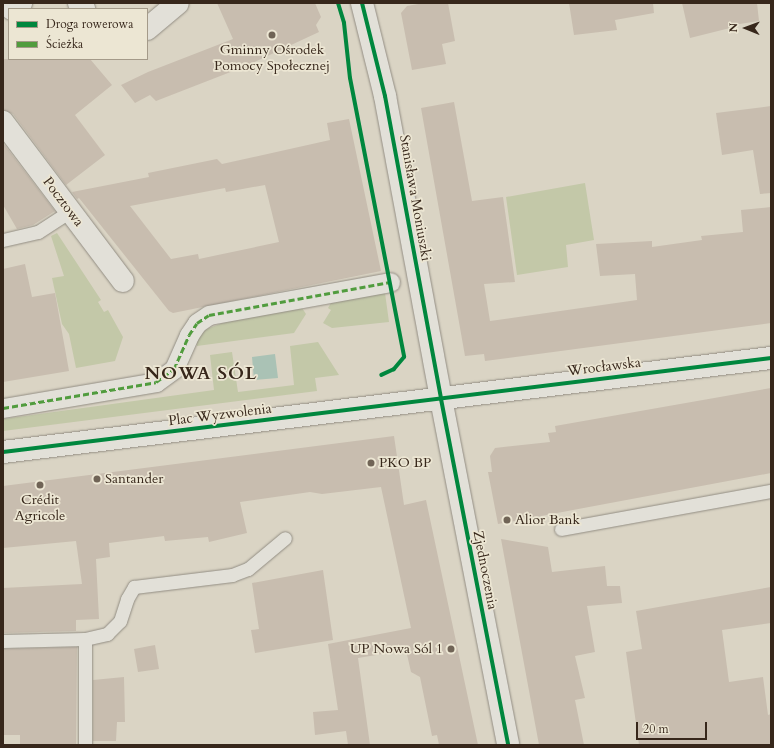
<!DOCTYPE html>
<html>
<head>
<meta charset="utf-8">
<style>
	body { margin:0 }
	#map { position:relative; width:774px; height:748px; overflow:hidden; background:#dad4c4; font-family:Cardo,serif }
	div>[style] { position:absolute }
	.green>* { inset:0; background:#c3c8a8 }
	.water>* { inset:0; background:#aac2b5 }
	.building>* { inset:0; background:#c8bdaf }
	.roads { filter:drop-shadow(0 0 1px #928d83) drop-shadow(0 0 1px #928d83) }
	.service>* { height:13px; margin:-6.5px; padding:0 6.5px; transform-origin:6.5px; border-radius:6.5px; background:#e2e0d8 }
	.pedestrian>* { height:19px; margin:-9.5px; padding:0 9.5px; transform-origin:9.5px; border-radius:9.5px; background:#e2e0d8 }
	.minor>* { height:22px; margin:-11px; padding:0 11px; transform-origin:11px; border-radius:11px; background:#e2e0d8 }
	.tertiary>* { height:22px; margin:-11px; padding:0 11px; transform-origin:11px; border-radius:11px; background:#e2e0d8 }
	.quiet>* { height:3px; margin-top:-1.5px; transform-origin:0; background:repeating-linear-gradient(90deg,#519c3e 0 6px,transparent 0 9px) }
	.cycleway>* { height:4px; margin:-2px; padding:0 2px; transform-origin:2px; border-radius:2px; background:#00873e }
	.dots>* { width:11px; height:11px; translate:-50% -50%; box-sizing:border-box; border:2px solid #ece6d3; border-radius:50% }
	span { translate:-50% -50%; white-space:nowrap; text-align:center; line-height:1.15; -webkit-text-stroke:3.5px #ece6d3; paint-order:stroke }
	.poi-label { font-size:14px; color:#37271b }
	.left { translate:0 -50%; text-align:left }
	.right { translate:-100% -50%; text-align:right }
	.street-label { font-size:14px; color:#37271b }
	.district-label { font-size:18px; color:#37271b; font-weight:700; letter-spacing:1px }
	.frame { position:absolute; inset:0; border:4px solid #37271b; pointer-events:none }
	.legend { position:absolute; left:8px; top:8px; width:140px; height:52px; box-sizing:border-box; background:#ece6d3; border:1px solid #a49a89; margin:0; padding:5px 7px; list-style:none; font-size:12px; color:#37271b }
	.legend li { display:flex; align-items:center; gap:8px; height:20px }
	.legend b { width:20px; border:1px solid #a49a89 }
	.north { position:absolute; left:726px; top:8px; width:40px; height:40px; -webkit-text-stroke:3px #ece6d3; paint-order:stroke; rotate:271deg; font-size:11px; font-weight:700; line-height:16px; text-align:center; color:#37271b }
	.north::after { content:''; display:block; margin:auto; width:14px; height:18px; background:#37271b; clip-path:polygon(50% 0,100% 100%,50% 72%,0 100%) }
	.scale { position:absolute; left:636px; top:722px; width:71px; height:18px; box-sizing:border-box; border:2px solid #37271b; border-top:0; padding-left:5px; font-size:12px; line-height:14px; white-space:nowrap; color:#37271b; -webkit-text-stroke:3px #ece6d3; paint-order:stroke }
</style>
</head>
<body>
<div id="map">
	<div class="green">
		<div style="clip-path:polygon(585px 183px,594px 240px,566px 245px,568px 267px,517px 275px,506px 197px)"></div>
		<div style="clip-path:polygon(57px 233px,101px 300px,98px 302px,104px 312px,108px 310px,123px 337px,115px 361px,76px 368px,69px 334px,62px 324px,52px 278px,64px 276px,51px 236px)"></div>
		<div style="clip-path:polygon(385px 293px,389px 322px,332px 328px,323px 323px,331px 310px,328px 308px,331px 303px)"></div>
		<div style="clip-path:polygon(302px 308px,306px 314px,294px 333px,197px 346px,196px 333px,225px 322px)"></div>
		<div style="clip-path:polygon(318px 342px,339px 375px,315px 378px,317px 391px,3px 431px,3px 419px,214px 390px,210px 355px,232px 352px,238px 392px,294px 385px,290px 346px)"></div>
	</div>
	<div class="water">
		<div style="clip-path:polygon(275px 354px,278px 378px,254px 380px,252px 357px)"></div>
	</div>
	<div class="building">
		<div style="clip-path:polygon(217px 3px,315px 3px,321px 17px,316px 25px,319px 32px,246px 66px,156px 101px,150px 95px,135px 103px,121px 85px,148px 72px,233px 39px)"></div>
		<div style="clip-path:polygon(424px 3px,448px 3px,455px 41px,442px 44px,446px 64px,412px 70px,401px 13px,407px 6px)"></div>
		<div style="clip-path:polygon(569px 3px,653px 3px,654px 13px,615px 20px,617px 30px,574px 35px)"></div>
		<div style="clip-path:polygon(682px 3px,757px 3px,759px 21px,733px 25px,734px 27px,690px 38px)"></div>
		<div style="clip-path:polygon(3px 59px,90px 59px,112px 85px,75px 115px,105px 155px,66px 185px,13px 114px,3px 110px)"></div>
		<div style="clip-path:polygon(454px 102px,472px 201px,503px 197px,515px 282px,484px 284px,490px 321px,637px 300px,635px 274px,600px 276px,596px 244px,652px 241px,652px 247px,702px 240px,701px 236px,743px 232px,741px 210px,771px 207px,771px 323px,485px 361px,484px 354px,465px 356px,421px 108px)"></div>
		<div style="clip-path:polygon(771px 106px,771px 193px,760px 194px,753px 150px,722px 155px,716px 113px)"></div>
		<div style="clip-path:polygon(evenodd,349px 119px,381px 271px,173px 313px,169px 311px,79px 198px,77px 199px,72px 192px,149px 177px,148px 173px,217px 159px,222px 164px,330px 140px,327px 123px,349px 119px,265px 185px,279px 242px,199px 259px,198px 254px,171px 259px,130px 206px,225px 188px,226px 192px,265px 185px)"></div>
		<div style="clip-path:polygon(3px 143px,55px 211px,33px 225px,17px 229px,3px 205px)"></div>
		<div style="clip-path:polygon(25px 264px,32px 297px,55px 293px,69px 371px,3px 382px,3px 269px)"></div>
		<div style="clip-path:polygon(771px 388px,771px 473px,498px 524px,488px 472px,492px 472px,490px 456px,495px 448px,550px 442px,548px 433px,556px 432px,555px 426px)"></div>
		<div style="clip-path:polygon(394px 436px,404px 505px,426px 500px,478px 745px,439px 745px,437px 735px,432px 736px,420px 677px,411px 672px,406px 650px,358px 658px,370px 745px,348px 745px,346px 731px,315px 735px,313px 712px,338px 710px,328px 644px,411px 628px,381px 487px,322px 494px,310px 492px,240px 502px,247px 533px,209px 542px,208px 537px,165px 541px,164px 536px,109px 543px,110px 557px,96px 559px,99px 619px,76px 620px,76px 631px,3px 633px,3px 588px,82px 584px,76px 541px,3px 548px,3px 486px)"></div>
		<div style="clip-path:polygon(501px 539px,548px 547px,552px 572px,605px 566px,607px 586px,620px 586px,622px 603px,587px 606px,595px 652px,575px 656px,585px 698px,575px 700px,584px 745px,539px 745px)"></div>
		<div style="clip-path:polygon(323px 570px,333px 640px,255px 653px,251px 630px,259px 629px,252px 583px)"></div>
		<div style="clip-path:polygon(771px 587px,771px 623px,722px 630px,729px 682px,763px 677px,768px 715px,771px 714px,771px 745px,639px 745px,626px 652px,642px 649px,636px 611px)"></div>
		<div style="clip-path:polygon(155px 645px,159px 669px,138px 672px,134px 649px)"></div>
		<div style="clip-path:polygon(77px 647px,76px 745px,20px 745px,20px 735px,3px 735px,3px 649px)"></div>
		<div style="clip-path:polygon(124px 677px,125px 722px,117px 722px,116px 741px,93px 741px,93px 680px)"></div>
	</div>
	<div class="roads">
		<div class="service">
			<div style="left:3px;top:240px;width:36px;rotate:-13deg"></div>
			<div style="left:38px;top:232px;width:38px;rotate:-33deg"></div>
			<div style="left:561px;top:529px;width:213px;rotate:-10.3deg"></div>
			<div style="left:85px;top:639px;width:23px;rotate:-13deg"></div>
			<div style="left:107px;top:634px;width:18px;rotate:-45deg"></div>
			<div style="left:120px;top:621px;width:23px;rotate:-72deg"></div>
			<div style="left:127px;top:599px;width:14px;rotate:-60deg"></div>
			<div style="left:134px;top:587px;width:99px;rotate:-7deg"></div>
			<div style="left:232px;top:575px;width:17px;rotate:-21deg"></div>
			<div style="left:248px;top:569px;width:48px;rotate:-40deg"></div>
			<div style="left:3px;top:641px;width:82px;rotate:-1.4deg"></div>
			<div style="left:85px;top:639px;width:106px;rotate:90deg"></div>
		</div>
		<div class="pedestrian">
			<div style="left:3px;top:408px;width:155px;rotate:-9.6deg"></div>
			<div style="left:156px;top:382px;width:22px;rotate:-36deg"></div>
			<div style="left:174px;top:369px;width:37px;rotate:-66deg"></div>
			<div style="left:189px;top:335px;width:14px;rotate:-56deg"></div>
			<div style="left:197px;top:323px;width:14px;rotate:-34deg"></div>
			<div style="left:209px;top:315px;width:184px;rotate:-10.3deg"></div>
		</div>
		<div class="minor">
			<div style="left:79px;top:3px;width:8px;rotate:50deg"></div>
			<div style="left:12px;top:9px;width:11px;rotate:-34deg"></div>
			<div style="left:147px;top:29px;width:40px;rotate:-40deg"></div>
			<div style="left:3px;top:122px;width:199px;rotate:53deg"></div>
		</div>
		<div class="tertiary">
			<div style="left:362px;top:3px;width:96px;rotate:76.1deg"></div>
			<div style="left:385px;top:96px;width:308px;rotate:79.5deg"></div>
			<div style="left:441px;top:399px;width:352px;rotate:79deg"></div>
			<div style="left:3px;top:452px;width:774px;rotate:-6.98deg"></div>
		</div>
	</div>
	<div class="quiet">
		<div style="left:3px;top:408px;width:155px;rotate:-9.6deg"></div>
		<div style="left:156px;top:382px;width:22px;rotate:-36deg"></div>
		<div style="left:174px;top:369px;width:37px;rotate:-66deg"></div>
		<div style="left:189px;top:335px;width:14px;rotate:-56deg"></div>
		<div style="left:197px;top:323px;width:14px;rotate:-34deg"></div>
		<div style="left:209px;top:315px;width:184px;rotate:-10.3deg"></div>
	</div>
	<div class="cycleway">
		<div style="left:338px;top:3px;width:21px;rotate:73deg"></div>
		<div style="left:344px;top:23px;width:55px;rotate:83.8deg"></div>
		<div style="left:350px;top:78px;width:284px;rotate:79deg"></div>
		<div style="left:404px;top:357px;width:16px;rotate:130deg"></div>
		<div style="left:394px;top:369px;width:14px;rotate:155deg"></div>
		<div style="left:362px;top:3px;width:96px;rotate:76.1deg"></div>
		<div style="left:385px;top:96px;width:308px;rotate:79.5deg"></div>
		<div style="left:441px;top:399px;width:352px;rotate:79deg"></div>
		<div style="left:3px;top:452px;width:774px;rotate:-6.98deg"></div>
	</div>
	<div class="dots">
		<div style="left:272px;top:35px;background:#706456"></div>
		<div style="left:371px;top:463px;background:#706456"></div>
		<div style="left:97px;top:479px;background:#706456"></div>
		<div style="left:40px;top:485px;background:#706456"></div>
		<div style="left:507px;top:520px;background:#706456"></div>
		<div style="left:451px;top:649px;background:#706456"></div>
	</div>
	<div class="poi-label">
		<span style="left:272px;top:58px">Gminny Ośrodek<br>Pomocy Społecznej</span>
		<span class="left" style="left:379px;top:463px">PKO BP</span>
		<span class="left" style="left:105px;top:479px">Santander</span>
		<span style="left:40px;top:508px">Crédit<br>Agricole</span>
		<span class="left" style="left:515px;top:520px">Alior Bank</span>
		<span class="right" style="left:443px;top:649px">UP Nowa Sól 1</span>
	</div>
	<div class="street-label">
		<span style="left:415px;top:198px;rotate:80deg">Stanisława Moniuszki</span>
		<span style="left:63px;top:202px;rotate:53deg">Pocztowa</span>
		<span style="left:604px;top:367px;rotate:-7deg">Wrocławska</span>
		<span style="left:220px;top:415px;rotate:-7deg">Plac Wyzwolenia</span>
		<span style="left:485px;top:570px;rotate:79deg">Zjednoczenia</span>
	</div>
	<div class="district-label">
		<span style="left:201px;top:374px">NOWA SÓL</span>
	</div>
	<div class="frame"></div>
	<ul class="legend">
	<li><b style="height:5px;background:#00873e"></b>Droga rowerowa</li>
	<li><b style="height:5px;background:#519c3e"></b>Ścieżka</li>
	</ul>
	<div class="north">N</div>
	<div class="scale">20 m</div>
</div>
</body>
</html>
